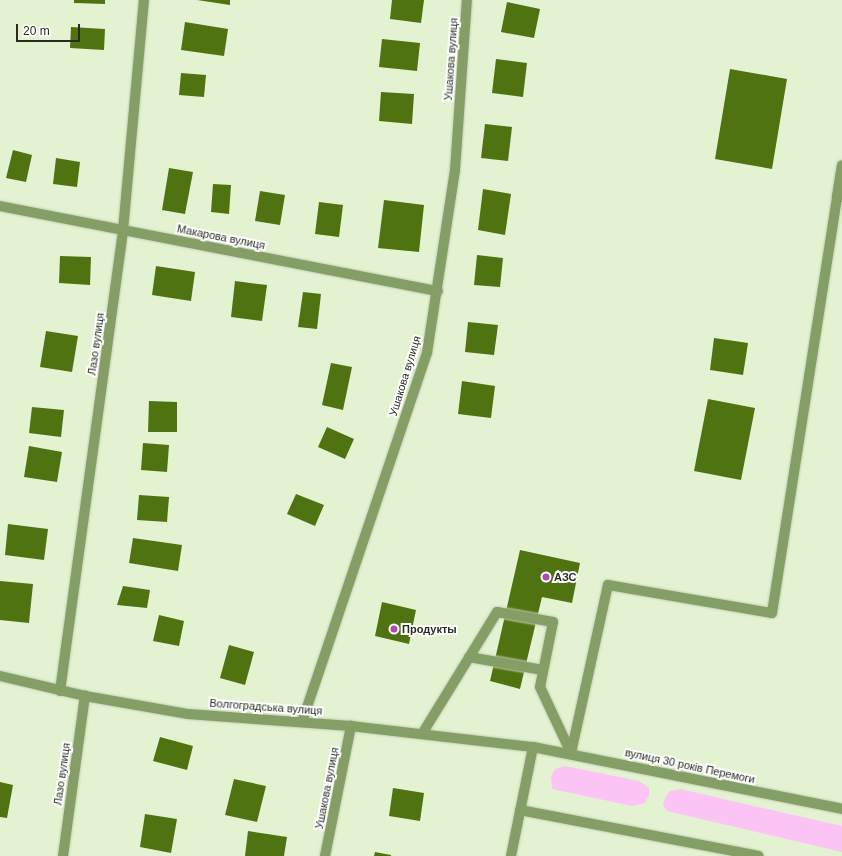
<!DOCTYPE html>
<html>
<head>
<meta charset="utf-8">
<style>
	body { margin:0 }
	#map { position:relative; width:842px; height:856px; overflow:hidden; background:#e3f3d2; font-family:Arial,sans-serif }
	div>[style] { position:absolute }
	.green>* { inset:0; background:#fcc4f5 }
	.building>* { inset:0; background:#507311 }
	.roads { filter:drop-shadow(0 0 1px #c1cfb2) drop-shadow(0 0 1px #c1cfb2) }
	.service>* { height:10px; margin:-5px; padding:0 5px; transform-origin:5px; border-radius:5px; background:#859e66 }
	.minor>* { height:10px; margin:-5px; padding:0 5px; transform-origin:5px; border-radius:5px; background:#859e66 }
	.tertiary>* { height:10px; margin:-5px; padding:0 5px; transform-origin:5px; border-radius:5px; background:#859e66 }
	.dots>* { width:11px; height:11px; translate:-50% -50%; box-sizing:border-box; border:2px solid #fff; border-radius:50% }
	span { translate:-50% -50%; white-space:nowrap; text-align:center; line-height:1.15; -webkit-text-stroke:4px #fff; paint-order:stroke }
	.street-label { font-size:11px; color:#272c20 }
	.poi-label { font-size:11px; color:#272c20; font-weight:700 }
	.left { translate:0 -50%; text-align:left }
	.scale { position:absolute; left:16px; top:24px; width:64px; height:18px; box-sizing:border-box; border:2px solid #272c20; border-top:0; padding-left:5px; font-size:12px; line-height:14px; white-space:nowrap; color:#272c20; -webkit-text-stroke:3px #fff; paint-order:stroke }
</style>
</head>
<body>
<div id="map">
	<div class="green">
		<div style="clip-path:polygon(565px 766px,639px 781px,649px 788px,649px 795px,645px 803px,632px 806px,552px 789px,551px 776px,555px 769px)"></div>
		<div style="clip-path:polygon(680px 789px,842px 826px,842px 852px,667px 811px,663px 805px,665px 797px,670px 791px)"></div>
	</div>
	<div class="building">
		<div style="clip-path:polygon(74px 0,105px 0,105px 4px,74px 3px)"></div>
		<div style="clip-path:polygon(197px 0,230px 0,230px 5px)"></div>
		<div style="clip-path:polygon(392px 0,424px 0,421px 23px,390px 19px)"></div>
		<div style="clip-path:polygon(507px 2px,540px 9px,534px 38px,501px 32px)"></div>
		<div style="clip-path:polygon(185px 22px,228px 29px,224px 56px,181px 50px)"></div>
		<div style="clip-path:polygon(71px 27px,105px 29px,104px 50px,70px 48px)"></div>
		<div style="clip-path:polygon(382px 39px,420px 43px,417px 71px,379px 67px)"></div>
		<div style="clip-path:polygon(496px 59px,527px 63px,523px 97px,492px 93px)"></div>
		<div style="clip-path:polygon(730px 69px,787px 79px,772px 169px,715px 159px)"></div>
		<div style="clip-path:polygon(181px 73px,206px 75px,204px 97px,179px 95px)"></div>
		<div style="clip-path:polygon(381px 92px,414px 94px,412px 124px,379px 121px)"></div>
		<div style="clip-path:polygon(485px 124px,512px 127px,508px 161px,481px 158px)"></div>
		<div style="clip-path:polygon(13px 150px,32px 155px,26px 182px,6px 178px)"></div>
		<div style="clip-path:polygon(56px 158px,80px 162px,77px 187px,53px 184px)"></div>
		<div style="clip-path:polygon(169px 168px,193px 172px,185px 214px,162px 210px)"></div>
		<div style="clip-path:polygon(213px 184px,231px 185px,229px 214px,211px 212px)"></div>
		<div style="clip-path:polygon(483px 189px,511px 194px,505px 235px,478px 230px)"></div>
		<div style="clip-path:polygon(260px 191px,285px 195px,280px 225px,255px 221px)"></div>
		<div style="clip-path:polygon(384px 200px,424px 205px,419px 252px,378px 248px)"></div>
		<div style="clip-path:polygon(319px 202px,343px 205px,339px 237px,315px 234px)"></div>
		<div style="clip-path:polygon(477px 255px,503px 258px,500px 287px,474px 285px)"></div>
		<div style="clip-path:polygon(60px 256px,91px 257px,90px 285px,59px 283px)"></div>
		<div style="clip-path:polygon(156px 266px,195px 272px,191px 301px,152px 295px)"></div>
		<div style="clip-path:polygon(235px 281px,267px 285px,262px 321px,231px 317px)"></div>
		<div style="clip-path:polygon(303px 292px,321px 294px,317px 329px,298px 327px)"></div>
		<div style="clip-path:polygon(468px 322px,498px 325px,494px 355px,465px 352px)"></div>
		<div style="clip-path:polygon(46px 331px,78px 336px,72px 372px,40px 367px)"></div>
		<div style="clip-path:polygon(714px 338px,748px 343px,743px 375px,710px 370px)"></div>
		<div style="clip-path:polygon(331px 363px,352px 367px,343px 410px,322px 405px)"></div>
		<div style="clip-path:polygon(462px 381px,495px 386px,491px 418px,458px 414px)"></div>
		<div style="clip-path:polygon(708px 399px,755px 408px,741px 480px,694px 471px)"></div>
		<div style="clip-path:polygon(149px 401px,177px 402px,177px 432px,148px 432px)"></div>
		<div style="clip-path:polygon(32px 407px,64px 410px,61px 437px,29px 433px)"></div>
		<div style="clip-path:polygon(327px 427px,354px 439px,345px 459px,318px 447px)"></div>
		<div style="clip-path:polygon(143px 443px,169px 445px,167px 472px,141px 470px)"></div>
		<div style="clip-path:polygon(29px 446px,62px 452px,57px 482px,24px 477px)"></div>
		<div style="clip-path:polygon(296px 494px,324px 505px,315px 526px,287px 514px)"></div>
		<div style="clip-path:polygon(139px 495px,169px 497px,167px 522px,137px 520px)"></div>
		<div style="clip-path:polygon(8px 524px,48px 529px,44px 560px,5px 555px)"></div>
		<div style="clip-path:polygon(133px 538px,182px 545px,178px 571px,129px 563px)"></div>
		<div style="clip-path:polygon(520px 550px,580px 563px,572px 603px,542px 597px,520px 689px,490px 681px)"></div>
		<div style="clip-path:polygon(0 581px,33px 584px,29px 623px,0 620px)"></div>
		<div style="clip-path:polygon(123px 586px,150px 590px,147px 608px,117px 605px)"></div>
		<div style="clip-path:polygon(382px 602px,416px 610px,409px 644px,375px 636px)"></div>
		<div style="clip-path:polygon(159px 615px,184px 621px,179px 646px,153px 641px)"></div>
		<div style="clip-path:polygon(229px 645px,254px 652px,245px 685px,220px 678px)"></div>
		<div style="clip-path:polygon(160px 737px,193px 746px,187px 770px,153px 761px)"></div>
		<div style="clip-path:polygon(234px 779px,266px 786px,257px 822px,225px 815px)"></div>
		<div style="clip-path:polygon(0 782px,13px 785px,7px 818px,0 817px)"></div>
		<div style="clip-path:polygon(393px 788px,424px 793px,420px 821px,389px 816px)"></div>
		<div style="clip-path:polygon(145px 814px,177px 819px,171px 853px,140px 847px)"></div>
		<div style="clip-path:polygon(248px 831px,287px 837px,284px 856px,245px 856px)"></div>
		<div style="clip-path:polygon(375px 852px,391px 855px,391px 856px,374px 856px)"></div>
	</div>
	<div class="roads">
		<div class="service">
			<div style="left:837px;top:196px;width:31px;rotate:-81deg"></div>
			<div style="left:469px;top:657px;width:75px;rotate:10deg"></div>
			<div style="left:422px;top:734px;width:143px;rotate:-58.4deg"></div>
			<div style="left:497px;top:612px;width:57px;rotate:10.1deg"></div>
			<div style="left:553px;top:622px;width:66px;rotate:101.3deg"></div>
			<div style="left:540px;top:687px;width:73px;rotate:64.8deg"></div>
		</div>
		<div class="minor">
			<div style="left:0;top:206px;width:446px;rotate:11deg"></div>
			<div style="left:60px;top:691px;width:465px;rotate:-82.2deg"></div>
			<div style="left:123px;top:230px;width:231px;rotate:-84.8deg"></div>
			<div style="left:302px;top:722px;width:390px;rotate:-71.3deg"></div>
			<div style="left:427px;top:353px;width:185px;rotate:-81.3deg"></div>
			<div style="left:455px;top:170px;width:170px;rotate:-86deg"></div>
			<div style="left:571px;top:753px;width:172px;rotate:-77.6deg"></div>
			<div style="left:608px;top:585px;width:166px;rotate:9.7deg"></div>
			<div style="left:772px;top:613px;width:422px;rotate:-81.1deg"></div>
			<div style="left:837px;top:196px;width:5px;rotate:11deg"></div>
			<div style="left:63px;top:856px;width:162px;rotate:-82.2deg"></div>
			<div style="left:325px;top:856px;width:133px;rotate:-78.7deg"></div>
		</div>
		<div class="tertiary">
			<div style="left:0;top:676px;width:87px;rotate:13.2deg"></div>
			<div style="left:85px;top:696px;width:105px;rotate:9.9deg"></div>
			<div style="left:188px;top:714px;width:163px;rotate:4.2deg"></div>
			<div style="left:351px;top:726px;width:183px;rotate:6.6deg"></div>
			<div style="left:533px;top:747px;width:315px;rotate:11.3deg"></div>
			<div style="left:520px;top:810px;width:243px;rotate:10.9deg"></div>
			<div style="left:511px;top:856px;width:111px;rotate:-78.6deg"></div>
		</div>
	</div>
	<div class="dots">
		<div style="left:546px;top:577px;background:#b248aa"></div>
		<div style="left:394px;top:629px;background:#b248aa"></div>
	</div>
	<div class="street-label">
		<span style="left:451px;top:59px;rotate:-86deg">Ушакова вулиця</span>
		<span style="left:221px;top:237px;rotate:11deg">Макарова вулиця</span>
		<span style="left:96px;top:344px;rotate:-82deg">Лазо вулиця</span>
		<span style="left:405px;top:376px;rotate:-73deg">Ушакова вулиця</span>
		<span style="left:266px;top:707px;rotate:4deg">Волгоградська вулиця</span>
		<span style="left:690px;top:766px;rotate:12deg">вулиця 30 років Перемоги</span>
		<span style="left:62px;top:774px;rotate:-82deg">Лазо вулиця</span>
		<span style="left:327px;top:788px;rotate:-79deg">Ушакова вулиця</span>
	</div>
	<div class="poi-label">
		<span class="left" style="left:554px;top:577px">АЗС</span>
		<span class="left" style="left:402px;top:629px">Продукты</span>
	</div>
	<div class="scale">20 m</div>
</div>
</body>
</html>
